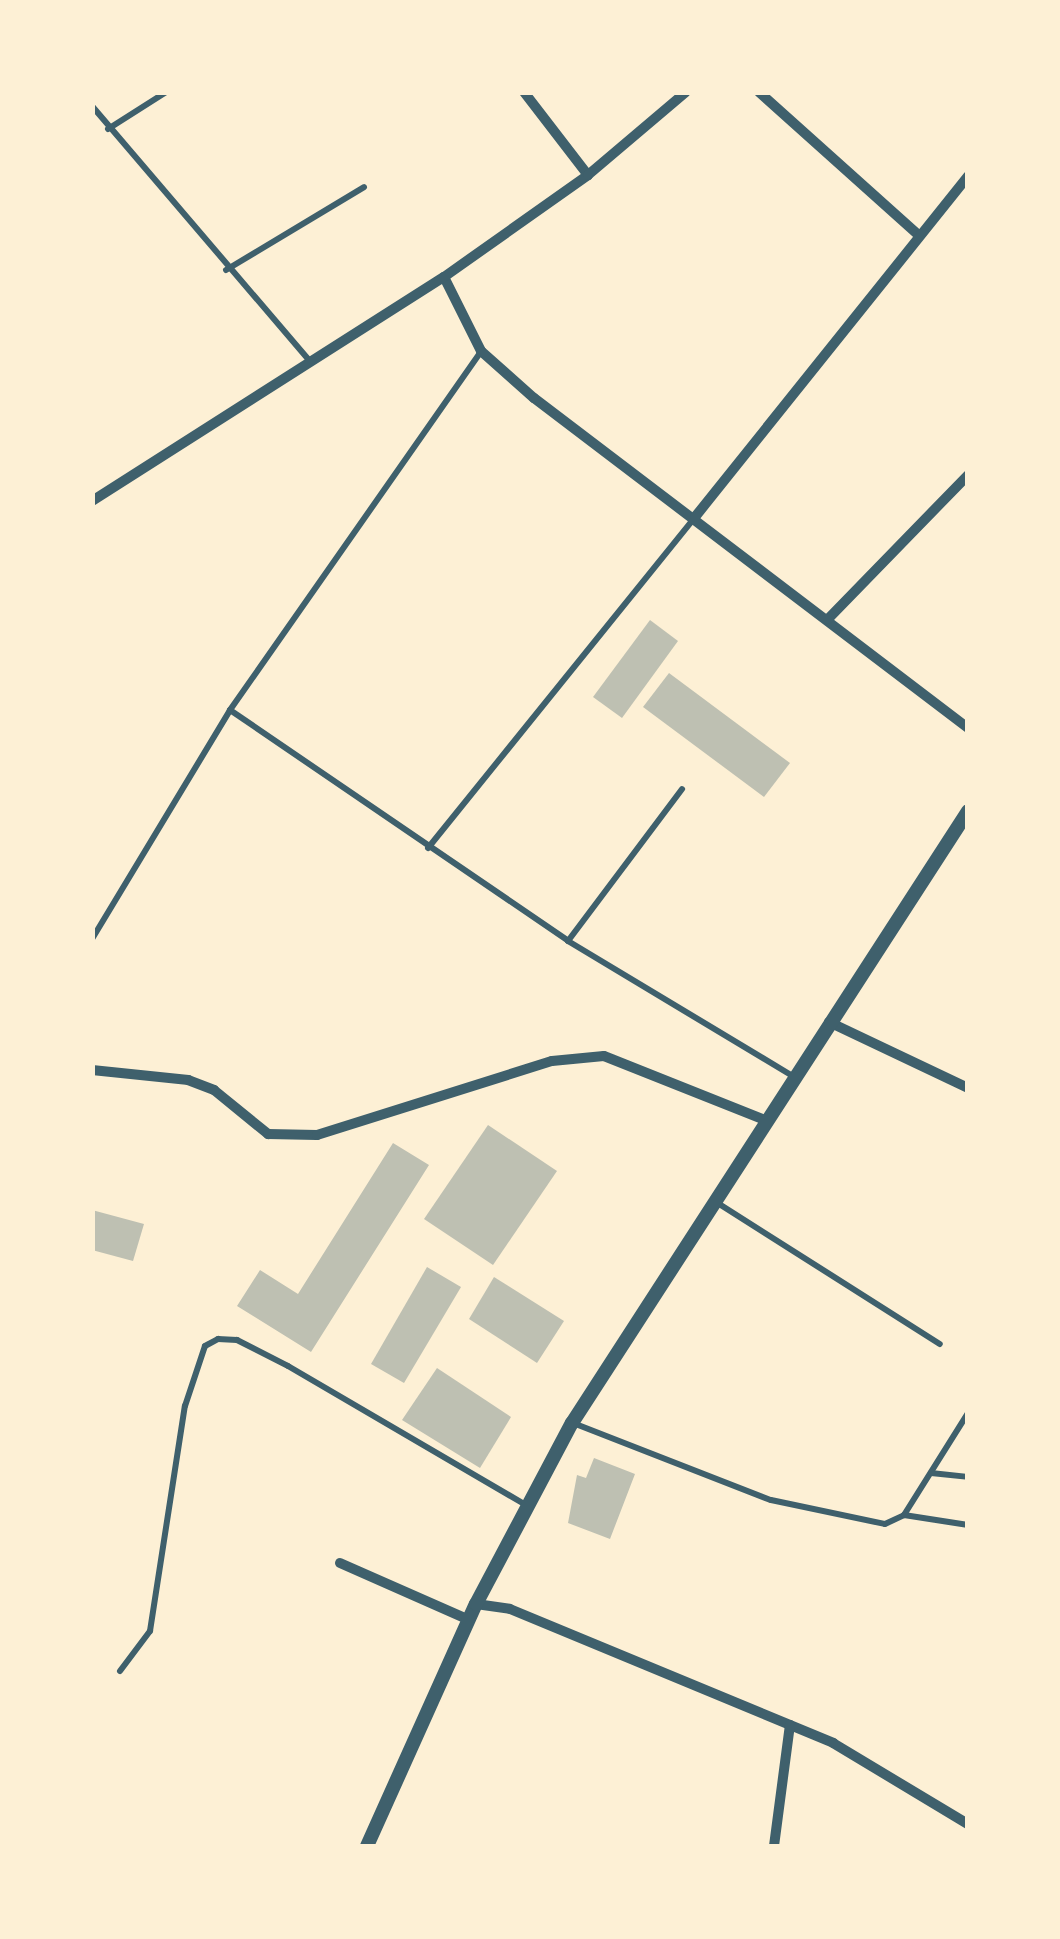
<!DOCTYPE html>
<html>
<head>
<meta charset="utf-8">
<style>
	body { margin:0 }
	#map { position:relative; width:1060px; height:1939px; overflow:hidden; background:#fdf0d5; font-family:Lora,serif }
	div>[style] { position:absolute }
	.building>* { inset:0; background:#bec0b2 }
	.service>* { height:6px; margin:-3px; padding:0 3px; transform-origin:3px; border-radius:3px; background:#3f606c }
	.minor>* { height:10px; margin:-5px; padding:0 5px; transform-origin:5px; border-radius:5px; background:#3f606c }
	.tertiary>* { height:14px; margin:-7px; padding:0 7px; transform-origin:7px; border-radius:7px; background:#3f606c }
	span { translate:-50% -50%; white-space:nowrap; text-align:center; line-height:1.15; -webkit-text-stroke:10px #fdf0d5; paint-order:stroke }
	.frame { position:absolute; inset:0; border:95px solid #fdf0d5; pointer-events:none }
</style>
</head>
<body>
<div id="map">
	<div class="building">
		<div style="clip-path:polygon(650px 620px,678px 641px,622px 718px,593px 697px)"></div>
		<div style="clip-path:polygon(669px 673px,790px 763px,764px 797px,643px 707px)"></div>
		<div style="clip-path:polygon(488px 1125px,557px 1171px,493px 1265px,424px 1219px)"></div>
		<div style="clip-path:polygon(393px 1143px,429px 1165px,311px 1352px,237px 1306px,260px 1270px,298px 1294px)"></div>
		<div style="clip-path:polygon(92px 1210px,144px 1224px,133px 1261px,92px 1250px)"></div>
		<div style="clip-path:polygon(427px 1267px,461px 1287px,404px 1383px,371px 1364px)"></div>
		<div style="clip-path:polygon(494px 1277px,564px 1321px,537px 1363px,469px 1319px)"></div>
		<div style="clip-path:polygon(437px 1368px,511px 1417px,480px 1468px,402px 1420px)"></div>
		<div style="clip-path:polygon(594px 1458px,635px 1474px,610px 1539px,568px 1523px,577px 1475px,586px 1478px)"></div>
	</div>
	<div class="service">
		<div style="left:92px;top:106px;width:333px;rotate:49.5deg"></div>
		<div style="left:108px;top:129px;width:69px;rotate:-32.5deg"></div>
		<div style="left:226px;top:270px;width:161px;rotate:-31deg"></div>
		<div style="left:230px;top:710px;width:409px;rotate:34.3deg"></div>
		<div style="left:568px;top:941px;width:264px;rotate:31deg"></div>
		<div style="left:428px;top:848px;width:424px;rotate:-51.1deg"></div>
		<div style="left:92px;top:939px;width:267px;rotate:-58.9deg"></div>
		<div style="left:230px;top:710px;width:437px;rotate:-55deg"></div>
		<div style="left:568px;top:941px;width:190px;rotate:-53.1deg"></div>
		<div style="left:716px;top:1202px;width:265px;rotate:32.4deg"></div>
		<div style="left:573px;top:1423px;width:212px;rotate:21.3deg"></div>
		<div style="left:771px;top:1500px;width:116px;rotate:11.9deg"></div>
		<div style="left:885px;top:1524px;width:21px;rotate:-25deg"></div>
		<div style="left:904px;top:1515px;width:120px;rotate:-57.9deg"></div>
		<div style="left:931px;top:1473px;width:37px;rotate:6deg"></div>
		<div style="left:904px;top:1515px;width:65px;rotate:8.9deg"></div>
		<div style="left:120px;top:1671px;width:50px;rotate:-53.1deg"></div>
		<div style="left:150px;top:1631px;width:228px;rotate:-81.2deg"></div>
		<div style="left:185px;top:1406px;width:63px;rotate:-71.6deg"></div>
		<div style="left:205px;top:1346px;width:15px;rotate:-28deg"></div>
		<div style="left:218px;top:1339px;width:19px;rotate:3deg"></div>
		<div style="left:237px;top:1340px;width:57px;rotate:27deg"></div>
		<div style="left:288px;top:1366px;width:278px;rotate:30.3deg"></div>
	</div>
	<div class="minor">
		<div style="left:524px;top:92px;width:105px;rotate:52.4deg"></div>
		<div style="left:759px;top:92px;width:212px;rotate:41.9deg"></div>
		<div style="left:444px;top:277px;width:83px;rotate:63.4deg"></div>
		<div style="left:481px;top:351px;width:71px;rotate:41.6deg"></div>
		<div style="left:534px;top:398px;width:545px;rotate:37.25deg"></div>
		<div style="left:92px;top:501px;width:417px;rotate:-32.5deg"></div>
		<div style="left:444px;top:277px;width:176px;rotate:-35.3deg"></div>
		<div style="left:588px;top:175px;width:128px;rotate:-40.3deg"></div>
		<div style="left:695px;top:517px;width:437px;rotate:-51.3deg"></div>
		<div style="left:828px;top:619px;width:201px;rotate:-45.8deg"></div>
		<div style="left:829px;top:1022px;width:154px;rotate:25.4deg"></div>
		<div style="left:92px;top:1070px;width:97px;rotate:5.9deg"></div>
		<div style="left:188px;top:1080px;width:28px;rotate:21deg"></div>
		<div style="left:214px;top:1090px;width:70px;rotate:39.2deg"></div>
		<div style="left:268px;top:1134px;width:49px;rotate:1.2deg"></div>
		<div style="left:317px;top:1135px;width:246px;rotate:-17.5deg"></div>
		<div style="left:552px;top:1061px;width:52px;rotate:-5.5deg"></div>
		<div style="left:604px;top:1056px;width:175px;rotate:21.7deg"></div>
		<div style="left:340px;top:1563px;width:141px;rotate:23.8deg"></div>
		<div style="left:476px;top:1604px;width:34px;rotate:8deg"></div>
		<div style="left:510px;top:1609px;width:350px;rotate:22.5deg"></div>
		<div style="left:833px;top:1743px;width:157px;rotate:31deg"></div>
		<div style="left:774px;top:1846px;width:122px;rotate:-82.5deg"></div>
	</div>
	<div class="tertiary">
		<div style="left:367px;top:1846px;width:265px;rotate:-65.8deg"></div>
		<div style="left:476px;top:1604px;width:205px;rotate:-62.1deg"></div>
		<div style="left:572px;top:1423px;width:729px;rotate:-57.09deg"></div>
	</div>
	<div class="frame"></div>
</div>
</body>
</html>
